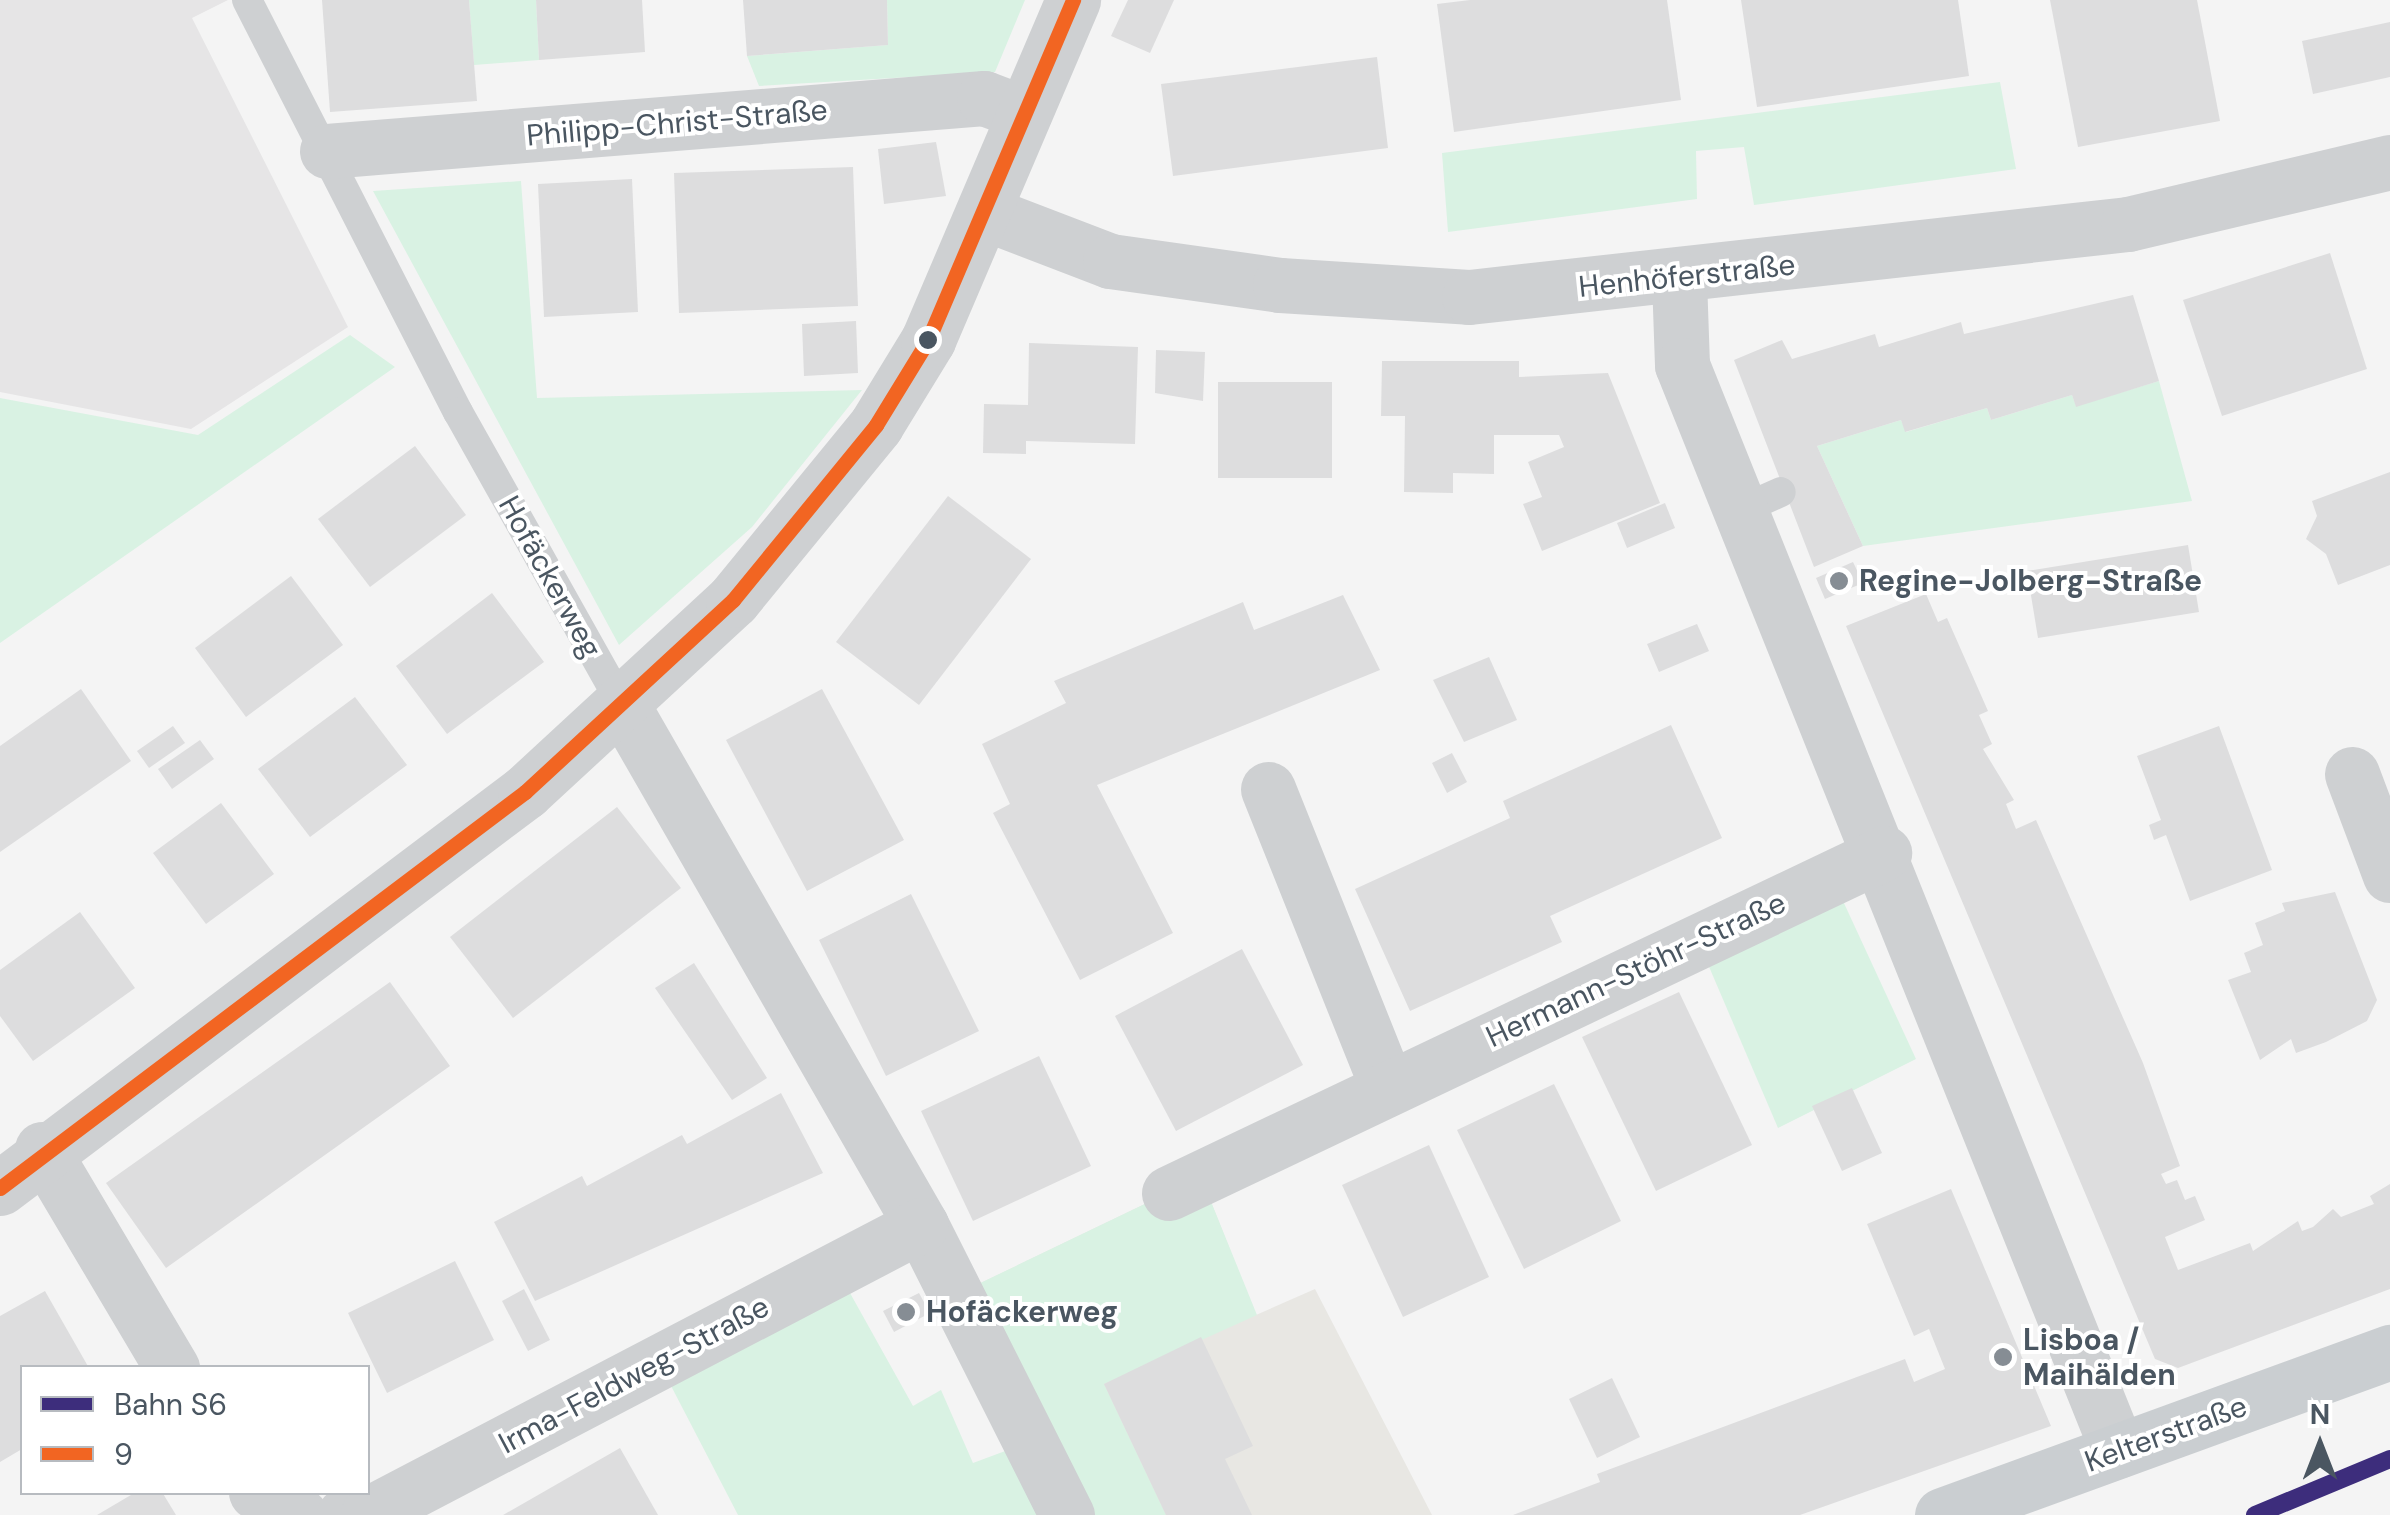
<!DOCTYPE html>
<html>
<head>
<meta charset="utf-8">
<style>
	body { margin:0 }
	#map { position:relative; width:2390px; height:1515px; overflow:hidden; background:#f4f4f4; font-family:"DM Sans",sans-serif }
	div>[style] { position:absolute }
	.commercial>* { inset:0; background:#e8e7e3 }
	.education>* { inset:0; background:#e6e5e6 }
	.green>* { inset:0; background:#d9f2e3 }
	.building>* { inset:0; background:#ddddde }
	.lane>* { height:30px; margin:-15px; padding:0 15px; transform-origin:15px; border-radius:15px; background:#ced0d2 }
	.street>* { height:55px; margin:-27.5px; padding:0 27.5px; transform-origin:27.5px; border-radius:27.5px; background:#ced0d2 }
	.primary>* { height:55px; margin:-27.5px; padding:0 27.5px; transform-origin:27.5px; border-radius:27.5px; background:#caced1 }
	.bus-1>* { height:15px; margin:-7.5px; padding:0 7.5px; transform-origin:7.5px; border-radius:7.5px; background:#f26522 }
	.rail-1>* { height:18px; margin:-9px; padding:0 9px; transform-origin:9px; border-radius:9px; background:#3d2d7c }
	.dots>* { width:28px; height:28px; translate:-50% -50%; box-sizing:border-box; border:5px solid #fff; border-radius:50% }
	span { translate:-50% -50%; white-space:nowrap; text-align:center; line-height:1.15; -webkit-text-stroke:8px #fff; paint-order:stroke }
	.street-label { font-size:30px; color:#4a5661 }
	.poi-label { font-size:30px; color:#4a5661; font-weight:700 }
	.left { translate:0 -50%; text-align:left }
	.legend { position:absolute; left:20px; top:1365px; width:350px; height:130px; box-sizing:border-box; background:#fff; border:2px solid #b7bbc0; margin:0; padding:12px 18px; list-style:none; font-size:30px; color:#4a5661 }
	.legend li { display:flex; align-items:center; gap:20px; height:50px }
	.legend b { width:50px; border:2px solid #b7bbc0 }
	.north { position:absolute; left:2270px; top:1395px; width:100px; height:100px; -webkit-text-stroke:8px #fff; paint-order:stroke; rotate:0deg; font-size:28px; font-weight:700; line-height:40px; text-align:center; color:#4a5661 }
	.north::after { content:''; display:block; margin:auto; width:35px; height:45px; background:#4a5661; clip-path:polygon(50% 0,100% 100%,50% 72%,0 100%) }
</style>
</head>
<body>
<div id="map">
	<div class="commercial">
		<div style="clip-path:polygon(1201px 1177px,1256px 1315px,1315px 1289px,1432px 1515px,1067px 1515px,956px 1295px)"></div>
	</div>
	<div class="education">
		<div style="clip-path:polygon(0 0,228px 0,192px 18px,348px 327px,191px 429px,0 392px)"></div>
	</div>
	<div class="green">
		<div style="clip-path:polygon(469px 0,536px 0,539px 60px,474px 65px)"></div>
		<div style="clip-path:polygon(887px 0,1025px 0,995px 72px,759px 86px,747px 56px,888px 45px)"></div>
		<div style="clip-path:polygon(2000px 82px,2016px 169px,1754px 205px,1744px 147px,1696px 151px,1697px 199px,1448px 232px,1442px 153px)"></div>
		<div style="clip-path:polygon(521px 181px,537px 398px,862px 390px,752px 527px,619px 645px,373px 191px)"></div>
		<div style="clip-path:polygon(350px 335px,395px 367px,0 643px,0 398px,198px 435px)"></div>
		<div style="clip-path:polygon(2159px 381px,2192px 501px,1863px 546px,1817px 446px,1901px 420px,1906px 432px,1987px 408px,1991px 420px,2072px 395px,2076px 406px)"></div>
		<div style="clip-path:polygon(1843px 901px,1916px 1059px,1778px 1128px,1707px 962px)"></div>
		<div style="clip-path:polygon(1201px 1177px,1257px 1315px,1104px 1384px,1166px 1515px,738px 1515px,669px 1382px,850px 1293px,913px 1406px,941px 1390px,973px 1463px,1029px 1442px,972px 1287px)"></div>
	</div>
	<div class="building">
		<div style="clip-path:polygon(322px 0,469px 0,477px 101px,330px 112px)"></div>
		<div style="clip-path:polygon(536px 0,642px 0,645px 52px,539px 60px)"></div>
		<div style="clip-path:polygon(743px 0,887px 0,888px 45px,747px 56px)"></div>
		<div style="clip-path:polygon(1128px 0,1174px 0,1150px 53px,1111px 36px)"></div>
		<div style="clip-path:polygon(1470px 0,1667px 0,1681px 100px,1454px 132px,1437px 4px)"></div>
		<div style="clip-path:polygon(1741px 0,1958px 0,1969px 76px,1757px 107px)"></div>
		<div style="clip-path:polygon(2050px 0,2197px 0,2220px 121px,2078px 147px)"></div>
		<div style="clip-path:polygon(2390px 22px,2390px 77px,2313px 94px,2302px 41px)"></div>
		<div style="clip-path:polygon(1377px 57px,1388px 148px,1173px 176px,1161px 84px)"></div>
		<div style="clip-path:polygon(936px 142px,946px 196px,884px 204px,878px 149px)"></div>
		<div style="clip-path:polygon(853px 167px,858px 306px,679px 313px,674px 173px)"></div>
		<div style="clip-path:polygon(632px 179px,638px 312px,544px 317px,538px 184px)"></div>
		<div style="clip-path:polygon(2330px 253px,2367px 369px,2222px 416px,2183px 300px)"></div>
		<div style="clip-path:polygon(2133px 295px,2159px 381px,2076px 407px,2072px 395px,1991px 420px,1987px 408px,1905px 432px,1901px 420px,1817px 446px,1863px 546px,1814px 567px,1734px 360px,1782px 340px,1792px 359px,1875px 334px,1879px 347px,1961px 322px,1964px 334px)"></div>
		<div style="clip-path:polygon(856px 321px,858px 373px,804px 376px,802px 324px)"></div>
		<div style="clip-path:polygon(1029px 343px,1138px 347px,1135px 444px,1026px 441px,1026px 454px,983px 453px,984px 404px,1028px 405px)"></div>
		<div style="clip-path:polygon(1156px 350px,1205px 352px,1203px 401px,1155px 393px)"></div>
		<div style="clip-path:polygon(1382px 361px,1519px 361px,1519px 377px,1608px 373px,1660px 503px,1542px 551px,1523px 504px,1542px 497px,1528px 462px,1564px 447px,1559px 435px,1494px 435px,1494px 474px,1453px 473px,1453px 493px,1404px 492px,1405px 416px,1381px 416px)"></div>
		<div style="clip-path:polygon(1218px 382px,1332px 382px,1332px 478px,1218px 478px)"></div>
		<div style="clip-path:polygon(415px 446px,466px 515px,370px 587px,318px 519px)"></div>
		<div style="clip-path:polygon(2390px 472px,2390px 565px,2338px 585px,2326px 554px,2306px 539px,2317px 516px,2312px 501px)"></div>
		<div style="clip-path:polygon(948px 496px,1031px 559px,919px 705px,836px 642px)"></div>
		<div style="clip-path:polygon(1665px 503px,1675px 528px,1627px 548px,1617px 523px)"></div>
		<div style="clip-path:polygon(2188px 545px,2199px 612px,2038px 638px,2027px 571px)"></div>
		<div style="clip-path:polygon(1853px 562px,1863px 583px,1825px 599px,1816px 578px)"></div>
		<div style="clip-path:polygon(291px 576px,343px 645px,246px 717px,195px 648px)"></div>
		<div style="clip-path:polygon(492px 593px,544px 662px,447px 734px,396px 666px)"></div>
		<div style="clip-path:polygon(1926px 594px,1938px 622px,1947px 618px,1988px 711px,1979px 715px,1992px 744px,1983px 749px,2014px 800px,2006px 804px,2016px 829px,2036px 820px,2143px 1063px,2180px 1166px,2161px 1174px,2166px 1184px,2177px 1180px,2185px 1200px,2195px 1196px,2205px 1220px,2165px 1237px,2178px 1270px,2250px 1243px,2253px 1251px,2298px 1221px,2302px 1231px,2313px 1227px,2333px 1209px,2341px 1217px,2374px 1204px,2370px 1196px,2390px 1184px,2390px 1289px,2178px 1368px,2155px 1359px,1846px 626px)"></div>
		<div style="clip-path:polygon(1343px 595px,1380px 670px,1097px 785px,1173px 933px,1080px 980px,993px 813px,1010px 804px,982px 744px,1066px 703px,1054px 681px,1243px 602px,1254px 630px)"></div>
		<div style="clip-path:polygon(1697px 624px,1709px 651px,1659px 672px,1647px 644px)"></div>
		<div style="clip-path:polygon(1489px 657px,1517px 720px,1464px 742px,1433px 680px)"></div>
		<div style="clip-path:polygon(81px 689px,131px 761px,0 852px,0 746px)"></div>
		<div style="clip-path:polygon(822px 689px,904px 840px,807px 891px,726px 740px)"></div>
		<div style="clip-path:polygon(355px 697px,407px 765px,310px 837px,258px 769px)"></div>
		<div style="clip-path:polygon(1671px 725px,1722px 838px,1550px 916px,1562px 942px,1410px 1011px,1355px 889px,1510px 818px,1503px 801px)"></div>
		<div style="clip-path:polygon(173px 726px,185px 743px,149px 768px,137px 751px)"></div>
		<div style="clip-path:polygon(2219px 726px,2272px 870px,2190px 901px,2166px 835px,2154px 840px,2149px 825px,2161px 820px,2137px 756px)"></div>
		<div style="clip-path:polygon(200px 740px,214px 759px,172px 789px,158px 769px)"></div>
		<div style="clip-path:polygon(1452px 753px,1467px 782px,1447px 793px,1432px 763px)"></div>
		<div style="clip-path:polygon(221px 803px,274px 874px,206px 924px,153px 853px)"></div>
		<div style="clip-path:polygon(617px 807px,681px 888px,513px 1018px,450px 937px)"></div>
		<div style="clip-path:polygon(2335px 892px,2377px 1000px,2367px 1021px,2326px 1042px,2296px 1053px,2291px 1039px,2260px 1060px,2228px 980px,2251px 972px,2244px 953px,2263px 945px,2255px 923px,2285px 911px,2282px 903px)"></div>
		<div style="clip-path:polygon(911px 894px,979px 1031px,886px 1076px,819px 940px)"></div>
		<div style="clip-path:polygon(80px 912px,135px 988px,33px 1061px,0 1016px,0 970px)"></div>
		<div style="clip-path:polygon(1242px 949px,1303px 1065px,1176px 1131px,1115px 1016px)"></div>
		<div style="clip-path:polygon(694px 963px,767px 1078px,732px 1100px,655px 988px)"></div>
		<div style="clip-path:polygon(390px 982px,450px 1066px,166px 1268px,106px 1183px)"></div>
		<div style="clip-path:polygon(1679px 992px,1752px 1145px,1656px 1191px,1582px 1037px)"></div>
		<div style="clip-path:polygon(1039px 1056px,1091px 1166px,973px 1221px,921px 1111px)"></div>
		<div style="clip-path:polygon(1554px 1084px,1621px 1221px,1524px 1269px,1457px 1130px)"></div>
		<div style="clip-path:polygon(1852px 1088px,1882px 1153px,1842px 1171px,1812px 1106px)"></div>
		<div style="clip-path:polygon(781px 1093px,823px 1173px,535px 1301px,494px 1222px,582px 1176px,587px 1186px,682px 1135px,687px 1144px)"></div>
		<div style="clip-path:polygon(1429px 1145px,1489px 1277px,1403px 1317px,1342px 1185px)"></div>
		<div style="clip-path:polygon(1951px 1189px,2051px 1426px,1800px 1515px,1513px 1515px,1600px 1482px,1597px 1474px,1905px 1359px,1914px 1382px,1945px 1369px,1929px 1329px,1914px 1336px,1867px 1224px)"></div>
		<div style="clip-path:polygon(455px 1261px,494px 1340px,387px 1393px,348px 1313px)"></div>
		<div style="clip-path:polygon(524px 1289px,550px 1340px,528px 1351px,502px 1301px)"></div>
		<div style="clip-path:polygon(45px 1291px,89px 1368px,22px 1368px,22px 1449px,0 1462px,0 1316px)"></div>
		<div style="clip-path:polygon(919px 1293px,930px 1313px,894px 1332px,883px 1311px)"></div>
		<div style="clip-path:polygon(1201px 1337px,1253px 1446px,1225px 1459px,1252px 1515px,1166px 1515px,1104px 1384px)"></div>
		<div style="clip-path:polygon(1612px 1378px,1640px 1437px,1597px 1458px,1569px 1399px)"></div>
		<div style="clip-path:polygon(620px 1448px,658px 1515px,503px 1515px)"></div>
		<div style="clip-path:polygon(136px 1492px,162px 1492px,176px 1515px,97px 1515px)"></div>
	</div>
	<div class="lane">
		<div style="left:247px;top:0;width:463px;rotate:62.9deg"></div>
		<div style="left:458px;top:412px;width:334px;rotate:60.7deg"></div>
		<div style="left:1745px;top:508px;width:39px;rotate:-24deg"></div>
	</div>
	<div class="street">
		<div style="left:327px;top:151px;width:659px;rotate:-4.61deg"></div>
		<div style="left:984px;top:98px;width:43px;rotate:20.6deg"></div>
		<div style="left:985px;top:213px;width:134px;rotate:21deg"></div>
		<div style="left:1110px;top:261px;width:172px;rotate:8deg"></div>
		<div style="left:1280px;top:285px;width:189px;rotate:3.6deg"></div>
		<div style="left:1469px;top:297px;width:663px;rotate:-6.32deg"></div>
		<div style="left:2128px;top:224px;width:269px;rotate:-13.3deg"></div>
		<div style="left:1679px;top:279px;width:86px;rotate:88deg"></div>
		<div style="left:1682px;top:365px;width:1170px;rotate:68.13deg"></div>
		<div style="left:621px;top:703px;width:602px;rotate:60.11deg"></div>
		<div style="left:921px;top:1225px;width:325px;rotate:63.3deg"></div>
		<div style="left:2352px;top:774px;width:108px;rotate:69.4deg"></div>
		<div style="left:1268px;top:789px;width:320px;rotate:68.2deg"></div>
		<div style="left:42px;top:1149px;width:255px;rotate:59.3deg"></div>
		<div style="left:0;top:1188px;width:658px;rotate:-37.03deg"></div>
		<div style="left:525px;top:792px;width:283px;rotate:-42.7deg"></div>
		<div style="left:733px;top:600px;width:226px;rotate:-50.7deg"></div>
		<div style="left:876px;top:425px;width:100px;rotate:-58.5deg"></div>
		<div style="left:928px;top:340px;width:370px;rotate:-66.9deg"></div>
		<div style="left:1169px;top:1193px;width:792px;rotate:-25.43deg"></div>
		<div style="left:256px;top:1492px;width:50px;rotate:27.6deg"></div>
		<div style="left:344px;top:1515px;width:24px;rotate:-2deg"></div>
		<div style="left:368px;top:1514px;width:624px;rotate:-27.59deg"></div>
	</div>
	<div class="primary">
		<div style="left:1942px;top:1515px;width:477px;rotate:-20deg"></div>
	</div>
	<div class="bus-1">
		<div style="left:0;top:1188px;width:658px;rotate:-37.03deg"></div>
		<div style="left:525px;top:792px;width:283px;rotate:-42.7deg"></div>
		<div style="left:733px;top:600px;width:226px;rotate:-50.7deg"></div>
		<div style="left:876px;top:425px;width:100px;rotate:-58.5deg"></div>
		<div style="left:928px;top:340px;width:370px;rotate:-66.9deg"></div>
	</div>
	<div class="rail-1">
		<div style="left:2255px;top:1515px;width:146px;rotate:-22.5deg"></div>
	</div>
	<div class="dots">
		<div style="left:928px;top:340px;background:#4a5661"></div>
		<div style="left:1839px;top:581px;background:#868d94"></div>
		<div style="left:906px;top:1312px;background:#868d94"></div>
		<div style="left:2003px;top:1357px;background:#868d94"></div>
	</div>
	<div class="street-label">
		<span style="left:677px;top:123px;rotate:-5deg">Philipp-Christ-Straße</span>
		<span style="left:1687px;top:276px;rotate:-6deg">Henhöferstraße</span>
		<span style="left:550px;top:577px;rotate:61deg">Hofäckerweg</span>
		<span style="left:1636px;top:970px;rotate:-25deg">Hermann-Stöhr-Straße</span>
		<span style="left:634px;top:1375px;rotate:-28deg">Irma-Feldweg-Straße</span>
		<span style="left:2166px;top:1434px;rotate:-20deg">Kelterstraße</span>
	</div>
	<div class="poi-label">
		<span class="left" style="left:1859px;top:581px">Regine-Jolberg-Straße</span>
		<span class="left" style="left:926px;top:1312px">Hofäckerweg</span>
		<span class="left" style="left:2023px;top:1357px">Lisboa /<br>Maihälden</span>
	</div>
	<ul class="legend">
	<li><b style="height:12px;background:#3d2d7c"></b>Bahn S6</li>
	<li><b style="height:12px;background:#f26522"></b>9</li>
	</ul>
	<div class="north">N</div>
</div>
</body>
</html>
